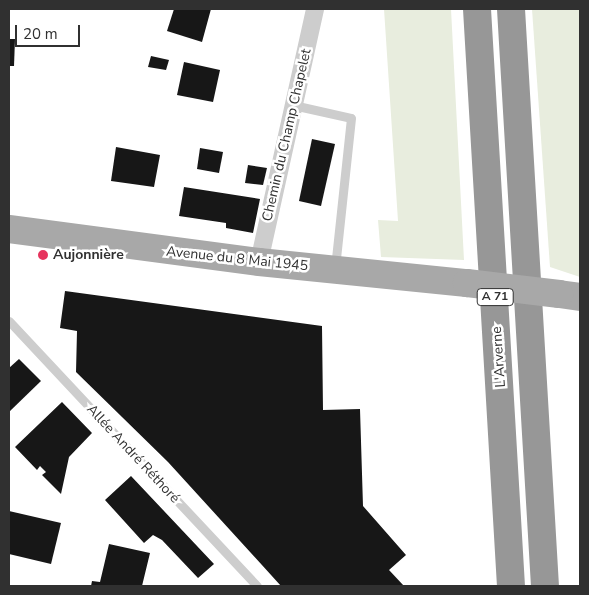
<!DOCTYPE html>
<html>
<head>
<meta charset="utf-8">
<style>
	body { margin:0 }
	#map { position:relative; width:589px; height:595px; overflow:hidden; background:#fff; font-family:"Nunito Sans",sans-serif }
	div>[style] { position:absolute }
	.green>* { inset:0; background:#e8edde }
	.building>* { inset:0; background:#171717 }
	.service>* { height:9px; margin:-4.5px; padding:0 4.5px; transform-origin:4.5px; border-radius:4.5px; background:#cdcdcd }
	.minor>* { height:18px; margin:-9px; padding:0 9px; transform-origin:9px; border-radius:9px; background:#cdcdcd }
	.primary>* { height:28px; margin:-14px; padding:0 14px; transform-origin:14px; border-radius:14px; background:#a8a8a8 }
	.motorway>* { height:28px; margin:-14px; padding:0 14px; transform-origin:14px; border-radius:14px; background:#979797 }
	.primary-bridge>* { height:28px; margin:-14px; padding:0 14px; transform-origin:14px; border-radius:14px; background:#a8a8a8 }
	.dots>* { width:14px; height:14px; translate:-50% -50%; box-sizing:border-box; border:2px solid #fff; border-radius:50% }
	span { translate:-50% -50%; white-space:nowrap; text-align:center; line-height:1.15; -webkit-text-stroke:5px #fff; paint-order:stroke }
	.shield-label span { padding:1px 4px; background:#fff; border:1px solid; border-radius:4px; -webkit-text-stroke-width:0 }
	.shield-label { font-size:12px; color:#303030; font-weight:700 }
	.street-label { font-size:14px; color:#303030 }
	.poi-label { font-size:14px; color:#303030; font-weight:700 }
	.left { translate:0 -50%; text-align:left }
	.frame { position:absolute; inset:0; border:10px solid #303030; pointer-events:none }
	.scale { position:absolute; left:15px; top:25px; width:65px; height:22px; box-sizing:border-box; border:2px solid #303030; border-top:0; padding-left:6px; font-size:15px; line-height:18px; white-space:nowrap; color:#303030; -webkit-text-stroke:4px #fff; paint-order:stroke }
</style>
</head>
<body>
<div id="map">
	<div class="green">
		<div style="clip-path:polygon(384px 9px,451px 9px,464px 260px,381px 257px,378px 220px,398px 221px)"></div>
		<div style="clip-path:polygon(532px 9px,580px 9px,580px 277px,550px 267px)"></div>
	</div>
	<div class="building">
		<div style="clip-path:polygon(174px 9px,211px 9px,202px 42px,167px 31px)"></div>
		<div style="clip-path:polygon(9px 39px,15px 39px,14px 66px,9px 66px)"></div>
		<div style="clip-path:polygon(151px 56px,169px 60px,166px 70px,148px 67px)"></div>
		<div style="clip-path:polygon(184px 62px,220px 70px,213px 102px,177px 95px)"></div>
		<div style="clip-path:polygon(312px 139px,335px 144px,321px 206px,299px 201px)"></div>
		<div style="clip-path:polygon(116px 147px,160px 155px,154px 187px,111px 181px)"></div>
		<div style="clip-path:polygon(200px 148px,223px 152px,219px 173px,197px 169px)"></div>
		<div style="clip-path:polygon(248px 165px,267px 168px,263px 185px,245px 183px)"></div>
		<div style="clip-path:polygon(184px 187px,260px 199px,253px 233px,226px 228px,226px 223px,179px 216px)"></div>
		<div style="clip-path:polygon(65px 291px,322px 326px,323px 410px,360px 409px,363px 506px,406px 555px,389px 570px,404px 586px,281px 586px,168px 462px,76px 372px,77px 331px,60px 328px)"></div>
		<div style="clip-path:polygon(19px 359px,41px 381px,9px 412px,9px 368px)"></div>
		<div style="clip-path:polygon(62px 402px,92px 433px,69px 457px,61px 494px,42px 475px,46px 472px,40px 466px,37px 470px,15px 447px)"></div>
		<div style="clip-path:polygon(131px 476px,214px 564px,198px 578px,162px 540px,153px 535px,144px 543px,105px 500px)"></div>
		<div style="clip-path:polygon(9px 511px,61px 523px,51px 564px,9px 554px)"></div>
		<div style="clip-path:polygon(109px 544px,150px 553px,142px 586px,91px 586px,92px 581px,100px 582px)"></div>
	</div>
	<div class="service">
		<div style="left:293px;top:105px;width:59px;rotate:12.6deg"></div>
		<div style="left:351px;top:118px;width:150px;rotate:96.1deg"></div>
		<div style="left:9px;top:321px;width:363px;rotate:46.9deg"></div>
	</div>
	<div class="minor">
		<div style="left:259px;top:262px;width:259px;rotate:-77.5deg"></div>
	</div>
	<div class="primary">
		<div style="left:9px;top:229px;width:252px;rotate:7.5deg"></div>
		<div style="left:259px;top:262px;width:209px;rotate:5.8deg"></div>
		<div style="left:559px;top:294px;width:21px;rotate:8deg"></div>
	</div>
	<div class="motorway">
		<div style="left:477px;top:9px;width:578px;rotate:86.63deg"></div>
		<div style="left:511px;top:9px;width:578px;rotate:86.63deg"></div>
	</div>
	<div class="primary-bridge">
		<div style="left:467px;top:283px;width:93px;rotate:6.8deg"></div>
	</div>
	<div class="dots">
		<div style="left:43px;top:255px;background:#e6345d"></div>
	</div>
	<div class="shield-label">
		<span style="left:495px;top:297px">A 71</span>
	</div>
	<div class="street-label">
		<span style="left:287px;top:135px;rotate:-77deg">Chemin du Champ Chapelet</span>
		<span style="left:237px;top:259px;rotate:6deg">Avenue du 8 Mai 1945</span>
		<span style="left:499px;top:357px;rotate:-94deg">L'Arverne</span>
		<span style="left:133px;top:454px;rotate:47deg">Allée André Réthoré</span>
	</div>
	<div class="poi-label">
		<span class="left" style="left:53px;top:255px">Aujonnière</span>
	</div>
	<div class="frame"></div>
	<div class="scale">20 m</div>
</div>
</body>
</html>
